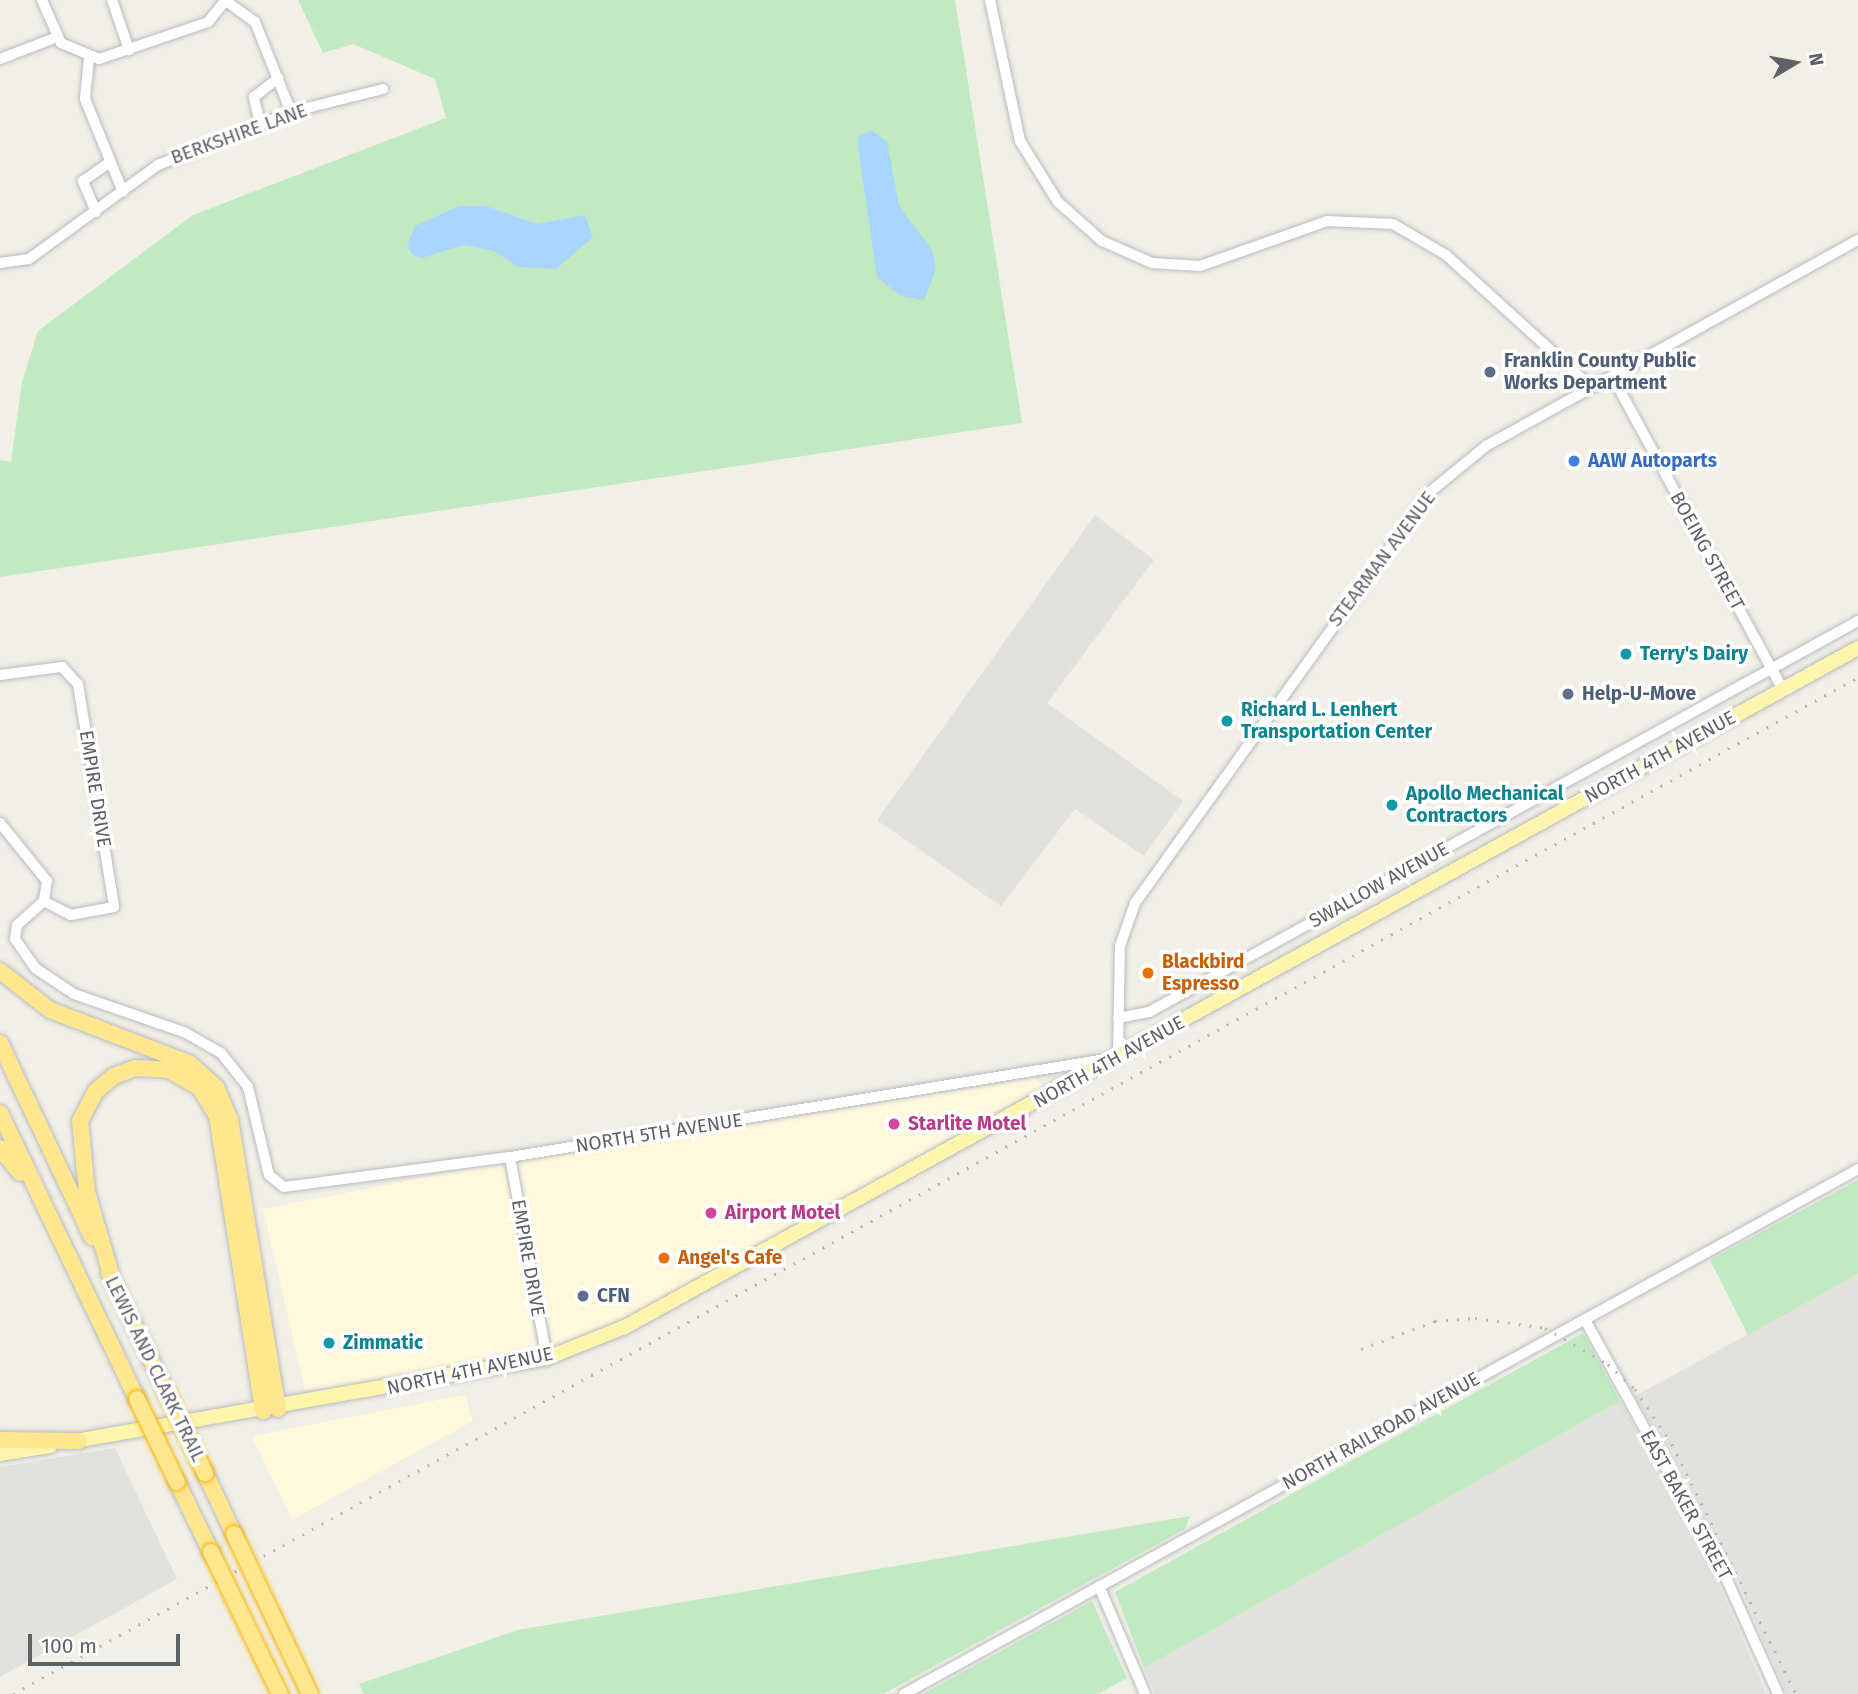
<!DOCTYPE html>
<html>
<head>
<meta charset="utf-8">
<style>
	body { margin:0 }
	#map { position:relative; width:1858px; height:1694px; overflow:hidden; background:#f1efe6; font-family:"Fira Sans",sans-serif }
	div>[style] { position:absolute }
	.commercial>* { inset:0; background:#fff8dd }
	.industrial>* { inset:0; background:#e2e1db }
	.green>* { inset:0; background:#c1eac3 }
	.water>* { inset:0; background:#a8d6ff }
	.roads { filter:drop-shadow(0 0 2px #b9bcc1) drop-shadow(0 0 2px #b9bcc1) }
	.minor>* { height:10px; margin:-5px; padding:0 5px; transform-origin:5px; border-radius:5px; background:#fff }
	.major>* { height:14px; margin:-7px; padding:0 7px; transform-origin:7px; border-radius:7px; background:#fff5ad }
	.highway>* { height:16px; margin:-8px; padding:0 8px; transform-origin:8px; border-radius:8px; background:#ffe78f }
	.rail>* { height:2.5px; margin-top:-1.25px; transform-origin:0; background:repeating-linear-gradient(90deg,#b7b8b9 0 2px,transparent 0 11px) }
	.bridges { filter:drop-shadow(0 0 2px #f7b400) drop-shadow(0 0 2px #f7b400) }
	.highway-bridge>* { height:16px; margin:-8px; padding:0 8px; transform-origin:8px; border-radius:8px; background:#ffe78f }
	.dots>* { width:19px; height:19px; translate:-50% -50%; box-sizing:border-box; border:4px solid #fff; border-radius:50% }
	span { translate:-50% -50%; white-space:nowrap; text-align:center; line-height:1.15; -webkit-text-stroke:7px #fff; paint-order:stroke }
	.street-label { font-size:19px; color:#5e6268 }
	.service-label { font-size:19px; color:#4e5e75; font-weight:700 }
	.left { translate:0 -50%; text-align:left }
	.shop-label { font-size:19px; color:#366cbe; font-weight:700 }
	.culture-label { font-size:19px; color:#0d838f; font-weight:700 }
	.food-label { font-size:19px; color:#c56008; font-weight:700 }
	.hotel-label { font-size:19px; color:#b23c85; font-weight:700 }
	.north { position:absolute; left:1760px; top:28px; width:70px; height:70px; -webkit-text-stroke:5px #fff; paint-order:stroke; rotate:80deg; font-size:19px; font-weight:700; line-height:28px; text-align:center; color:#5e6268 }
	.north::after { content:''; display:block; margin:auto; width:24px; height:32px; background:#5e6268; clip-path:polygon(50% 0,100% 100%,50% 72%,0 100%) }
	.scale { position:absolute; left:28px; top:1634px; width:152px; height:32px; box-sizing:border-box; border:4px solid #5e6268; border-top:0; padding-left:9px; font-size:21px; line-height:24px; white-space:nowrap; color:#5e6268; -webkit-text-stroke:5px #fff; paint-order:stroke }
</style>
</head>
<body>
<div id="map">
	<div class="commercial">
		<div style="clip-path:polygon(1033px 1078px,1042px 1084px,1039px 1094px,620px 1323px,553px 1351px,517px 1162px)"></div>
		<div style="clip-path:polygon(504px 1162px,538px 1354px,361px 1386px,305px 1390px,263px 1209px)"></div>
		<div style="clip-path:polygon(465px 1395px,473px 1421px,292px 1520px,252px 1436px)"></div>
	</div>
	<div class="industrial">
		<div style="clip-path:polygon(1095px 515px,1154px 560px,1047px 703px,1183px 801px,1144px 856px,1075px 809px,1001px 906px,877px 820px)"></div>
		<div style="clip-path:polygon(1858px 1274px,1858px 1694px,1787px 1694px,1737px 1579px,1635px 1396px)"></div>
		<div style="clip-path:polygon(1620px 1401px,1714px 1573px,1766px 1694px,1155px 1694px,1144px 1668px)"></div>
		<div style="clip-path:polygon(115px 1448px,177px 1579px,0 1677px,0 1467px)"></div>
	</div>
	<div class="green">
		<div style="clip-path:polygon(298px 0,955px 0,1022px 423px,0 577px,0 460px,11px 462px,22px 382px,38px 331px,193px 215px,446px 118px,435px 79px,353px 44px,323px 53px)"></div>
		<div style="clip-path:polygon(1858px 1180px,1858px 1274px,1748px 1335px,1710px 1260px)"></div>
		<div style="clip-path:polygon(1583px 1333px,1620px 1401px,1144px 1668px,1115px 1592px)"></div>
		<div style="clip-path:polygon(1190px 1516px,1185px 1529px,883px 1694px,364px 1694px,359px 1684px,518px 1630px)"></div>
		<div style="clip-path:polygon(1092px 1601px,1127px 1678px,1098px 1694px,923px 1694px)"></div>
	</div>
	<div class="water">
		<div style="clip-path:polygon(871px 130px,887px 141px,899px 206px,932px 250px,936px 269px,924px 300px,901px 296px,877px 277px,858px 148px,859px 136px)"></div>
		<div style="clip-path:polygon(459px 206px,486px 206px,537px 224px,585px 215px,593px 237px,556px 269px,518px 267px,494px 251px,464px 245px,422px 258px,413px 255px,407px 246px,415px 226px)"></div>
	</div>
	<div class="roads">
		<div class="minor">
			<div style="left:42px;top:0;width:47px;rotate:66.2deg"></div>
			<div style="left:61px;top:43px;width:41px;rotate:22.8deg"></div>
			<div style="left:99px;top:59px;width:115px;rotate:-18.7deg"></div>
			<div style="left:208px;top:22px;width:28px;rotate:-51deg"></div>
			<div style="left:112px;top:0;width:53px;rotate:71.2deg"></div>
			<div style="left:990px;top:0;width:144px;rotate:78deg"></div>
			<div style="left:1020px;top:141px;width:72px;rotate:58.1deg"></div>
			<div style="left:1058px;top:202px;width:59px;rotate:41.6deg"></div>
			<div style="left:1102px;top:241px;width:55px;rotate:23.7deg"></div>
			<div style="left:1152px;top:263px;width:48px;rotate:3.6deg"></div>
			<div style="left:1200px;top:266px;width:135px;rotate:-19.5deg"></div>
			<div style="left:1327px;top:221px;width:66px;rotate:2.6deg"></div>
			<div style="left:1393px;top:224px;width:61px;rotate:30.3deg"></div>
			<div style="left:1446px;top:255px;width:196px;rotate:42.3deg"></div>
			<div style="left:226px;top:1px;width:36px;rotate:36deg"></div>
			<div style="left:255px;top:22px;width:97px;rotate:68.2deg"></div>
			<div style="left:89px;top:58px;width:41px;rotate:95.6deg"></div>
			<div style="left:85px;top:99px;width:100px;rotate:67.8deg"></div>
			<div style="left:0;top:59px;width:61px;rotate:-21.1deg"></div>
			<div style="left:260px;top:124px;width:28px;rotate:-103deg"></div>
			<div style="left:254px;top:97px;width:31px;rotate:-38deg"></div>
			<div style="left:96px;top:212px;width:34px;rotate:-113deg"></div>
			<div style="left:83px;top:181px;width:29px;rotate:-35deg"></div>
			<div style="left:0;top:263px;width:29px;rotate:-8deg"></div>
			<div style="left:29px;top:259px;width:160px;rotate:-36.1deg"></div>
			<div style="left:158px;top:165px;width:143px;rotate:-21.7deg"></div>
			<div style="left:291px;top:112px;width:95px;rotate:-14deg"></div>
			<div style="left:1612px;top:376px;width:357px;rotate:61.4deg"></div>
			<div style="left:0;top:675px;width:63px;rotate:-7.4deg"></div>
			<div style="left:62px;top:667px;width:23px;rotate:47deg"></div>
			<div style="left:78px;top:684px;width:226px;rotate:80.8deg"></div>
			<div style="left:114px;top:907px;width:44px;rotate:169.5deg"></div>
			<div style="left:71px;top:915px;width:30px;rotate:-153deg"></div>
			<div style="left:0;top:823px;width:75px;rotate:51deg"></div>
			<div style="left:47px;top:881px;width:20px;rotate:99deg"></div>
			<div style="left:44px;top:901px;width:36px;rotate:138deg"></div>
			<div style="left:17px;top:925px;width:14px;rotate:98deg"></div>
			<div style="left:15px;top:939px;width:35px;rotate:55deg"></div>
			<div style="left:35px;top:968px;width:47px;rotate:33.7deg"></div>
			<div style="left:74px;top:994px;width:116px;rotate:19.1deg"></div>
			<div style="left:184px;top:1032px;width:43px;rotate:29.6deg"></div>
			<div style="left:221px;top:1053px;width:43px;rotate:51.5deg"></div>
			<div style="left:248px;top:1087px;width:90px;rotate:76.6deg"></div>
			<div style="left:269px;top:1175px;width:19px;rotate:39deg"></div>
			<div style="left:284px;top:1187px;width:228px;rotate:-7.6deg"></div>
			<div style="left:510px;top:1157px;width:616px;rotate:-9.34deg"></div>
			<div style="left:1118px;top:1057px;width:111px;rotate:-89deg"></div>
			<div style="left:1120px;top:946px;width:46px;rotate:-70.8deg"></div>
			<div style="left:1135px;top:903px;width:506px;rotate:-54.33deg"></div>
			<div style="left:1430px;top:492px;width:72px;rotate:-39.4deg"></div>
			<div style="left:1486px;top:446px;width:425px;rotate:-29deg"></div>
			<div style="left:1118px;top:1018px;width:32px;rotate:-11deg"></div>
			<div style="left:1149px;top:1012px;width:810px;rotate:-28.88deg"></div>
			<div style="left:510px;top:1157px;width:204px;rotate:79.6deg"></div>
			<div style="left:1585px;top:1320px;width:286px;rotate:61.2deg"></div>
			<div style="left:1723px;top:1571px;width:135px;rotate:65.9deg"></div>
			<div style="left:1099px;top:1586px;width:117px;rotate:66.9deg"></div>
			<div style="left:904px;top:1694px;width:1089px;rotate:-28.82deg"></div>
		</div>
		<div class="major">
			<div style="left:70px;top:1442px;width:484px;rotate:-10deg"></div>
			<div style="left:547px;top:1358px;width:84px;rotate:-21.7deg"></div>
			<div style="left:625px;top:1327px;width:1408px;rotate:-28.84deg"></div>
			<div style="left:0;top:1454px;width:51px;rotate:-9.1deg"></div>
		</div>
		<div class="highway">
			<div style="left:0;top:971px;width:63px;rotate:38deg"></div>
			<div style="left:50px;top:1010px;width:149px;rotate:20.9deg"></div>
			<div style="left:189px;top:1063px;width:36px;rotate:42deg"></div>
			<div style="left:216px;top:1087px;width:36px;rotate:67deg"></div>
			<div style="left:230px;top:1120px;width:293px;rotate:80.6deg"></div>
			<div style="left:0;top:1043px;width:215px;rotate:64.6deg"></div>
			<div style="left:0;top:1113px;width:317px;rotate:64.4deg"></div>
			<div style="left:0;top:1148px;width:32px;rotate:51deg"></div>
			<div style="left:109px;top:1273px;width:133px;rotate:64.2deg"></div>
			<div style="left:113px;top:1281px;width:93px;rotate:-106.3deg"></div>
			<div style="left:87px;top:1192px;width:71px;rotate:-95.6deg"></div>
			<div style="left:80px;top:1121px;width:34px;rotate:-62deg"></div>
			<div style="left:96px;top:1091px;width:23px;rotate:-40deg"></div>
			<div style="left:114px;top:1076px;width:22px;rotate:-21deg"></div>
			<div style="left:135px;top:1068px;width:34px;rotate:3deg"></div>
			<div style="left:169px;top:1070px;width:34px;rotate:30deg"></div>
			<div style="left:199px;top:1087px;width:34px;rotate:58deg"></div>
			<div style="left:217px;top:1116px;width:299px;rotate:81.1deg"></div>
			<div style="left:0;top:1440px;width:79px;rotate:0.7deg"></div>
			<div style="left:205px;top:1473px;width:68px;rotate:64.6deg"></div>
			<div style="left:177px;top:1482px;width:78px;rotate:64.1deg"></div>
		</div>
	</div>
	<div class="rail">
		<div style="left:1361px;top:1349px;width:79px;rotate:-20.7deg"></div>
		<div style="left:1435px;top:1321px;width:40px;rotate:-4.3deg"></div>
		<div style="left:1475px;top:1318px;width:71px;rotate:8.1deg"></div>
		<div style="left:1545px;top:1328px;width:73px;rotate:29.7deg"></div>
		<div style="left:1608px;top:1364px;width:37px;rotate:43deg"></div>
		<div style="left:1635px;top:1389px;width:66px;rotate:56.1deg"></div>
		<div style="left:1672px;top:1444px;width:279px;rotate:63.6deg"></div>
		<div style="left:13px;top:1694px;width:2107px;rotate:-28.86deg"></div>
	</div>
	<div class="bridges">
		<div class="highway-bridge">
			<div style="left:167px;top:1393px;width:89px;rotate:64.6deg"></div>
			<div style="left:137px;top:1399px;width:92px;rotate:64.3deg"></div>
			<div style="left:234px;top:1534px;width:177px;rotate:64.6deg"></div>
			<div style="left:211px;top:1552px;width:158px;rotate:64.1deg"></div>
		</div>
	</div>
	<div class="dots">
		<div style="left:1490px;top:372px;background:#5c6f8a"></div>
		<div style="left:1574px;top:461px;background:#3f7fe0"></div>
		<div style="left:1626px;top:654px;background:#0f9aa8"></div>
		<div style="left:1568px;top:694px;background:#5c6f8a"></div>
		<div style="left:1227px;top:721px;background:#0f9aa8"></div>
		<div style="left:1392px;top:805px;background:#0f9aa8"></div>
		<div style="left:1148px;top:973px;background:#e8710a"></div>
		<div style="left:894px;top:1124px;background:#d1479c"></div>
		<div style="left:711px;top:1213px;background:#d1479c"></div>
		<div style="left:664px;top:1258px;background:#e8710a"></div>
		<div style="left:583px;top:1296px;background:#5c6f8a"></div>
		<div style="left:329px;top:1343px;background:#0f9aa8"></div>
	</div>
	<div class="street-label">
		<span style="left:239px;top:134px;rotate:-20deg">BERKSHIRE LANE</span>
		<span style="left:1707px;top:551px;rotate:61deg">BOEING STREET</span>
		<span style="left:1382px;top:559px;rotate:-53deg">STEARMAN AVENUE</span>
		<span style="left:1660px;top:757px;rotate:-29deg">NORTH 4TH AVENUE</span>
		<span style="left:95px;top:789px;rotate:81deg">EMPIRE DRIVE</span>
		<span style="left:1379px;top:885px;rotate:-29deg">SWALLOW AVENUE</span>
		<span style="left:1109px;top:1062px;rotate:-29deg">NORTH 4TH AVENUE</span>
		<span style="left:659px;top:1133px;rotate:-9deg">NORTH 5TH AVENUE</span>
		<span style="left:528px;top:1258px;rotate:80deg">EMPIRE DRIVE</span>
		<span style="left:155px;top:1369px;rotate:64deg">LEWIS AND CLARK TRAIL</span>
		<span style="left:470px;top:1371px;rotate:-12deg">NORTH 4TH AVENUE</span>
		<span style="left:1381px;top:1431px;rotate:-29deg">NORTH RAILROAD AVENUE</span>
		<span style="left:1686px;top:1505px;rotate:61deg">EAST BAKER STREET</span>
	</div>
	<div class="service-label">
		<span class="left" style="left:1504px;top:372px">Franklin County Public<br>Works Department</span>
		<span class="left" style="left:1582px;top:694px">Help-U-Move</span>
		<span class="left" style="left:597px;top:1296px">CFN</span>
	</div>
	<div class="shop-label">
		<span class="left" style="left:1588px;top:461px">AAW Autoparts</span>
	</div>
	<div class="culture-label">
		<span class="left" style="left:1640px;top:654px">Terry's Dairy</span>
		<span class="left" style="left:1241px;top:721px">Richard L. Lenhert<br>Transportation Center</span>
		<span class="left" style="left:1406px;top:805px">Apollo Mechanical<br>Contractors</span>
		<span class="left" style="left:343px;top:1343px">Zimmatic</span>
	</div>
	<div class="food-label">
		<span class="left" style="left:1162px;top:973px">Blackbird<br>Espresso</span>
		<span class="left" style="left:678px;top:1258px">Angel's Cafe</span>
	</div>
	<div class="hotel-label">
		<span class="left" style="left:908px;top:1124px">Starlite Motel</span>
		<span class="left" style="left:725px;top:1213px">Airport Motel</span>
	</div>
	<div class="north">N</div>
	<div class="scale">100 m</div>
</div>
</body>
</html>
